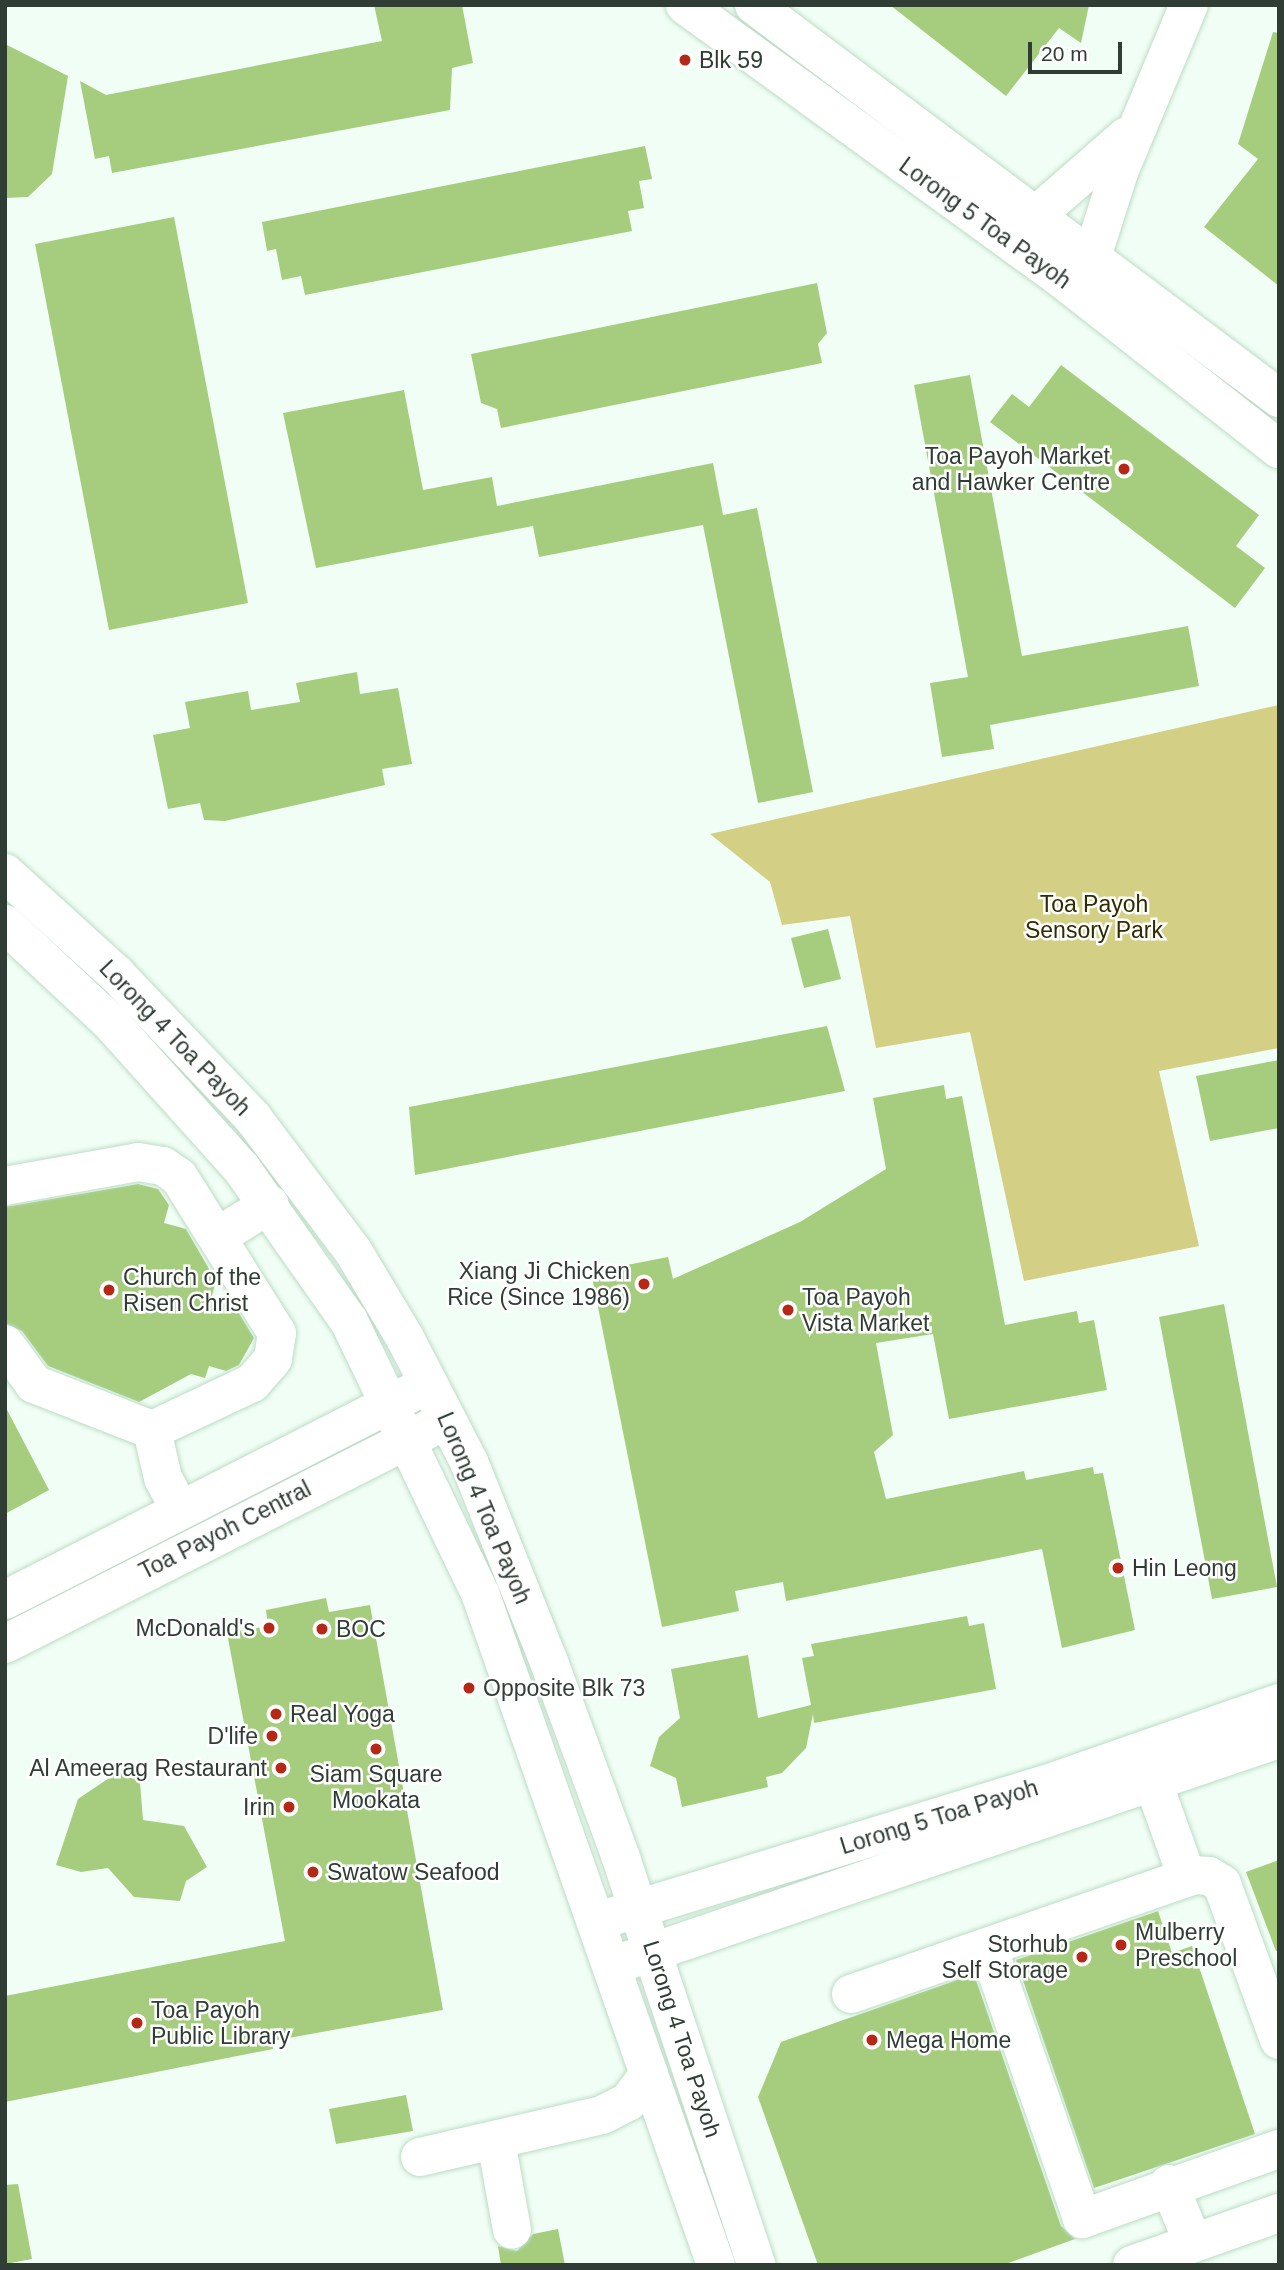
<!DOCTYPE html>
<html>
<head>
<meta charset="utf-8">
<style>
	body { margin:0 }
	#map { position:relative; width:1284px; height:2270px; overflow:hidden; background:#f1fef5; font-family:Arial,sans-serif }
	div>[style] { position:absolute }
	.green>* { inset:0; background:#d3cf85 }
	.building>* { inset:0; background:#a5cd7d }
	.roads { filter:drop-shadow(0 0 2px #bbdcc5) drop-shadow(0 0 2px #bbdcc5) }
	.minor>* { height:38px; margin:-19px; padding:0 19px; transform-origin:19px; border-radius:19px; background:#fff }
	.dots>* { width:19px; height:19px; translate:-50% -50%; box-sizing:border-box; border:4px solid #fff; border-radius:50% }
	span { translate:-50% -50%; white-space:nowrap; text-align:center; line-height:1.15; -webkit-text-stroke:5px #fff; paint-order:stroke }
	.poi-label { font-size:23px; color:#303d34 }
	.left { translate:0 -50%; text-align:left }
	.right { translate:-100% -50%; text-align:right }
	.street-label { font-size:23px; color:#303d34 }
	.park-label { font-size:23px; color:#2f2c02 }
	.frame { position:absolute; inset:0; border:7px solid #303d34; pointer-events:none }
	.scale { position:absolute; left:1028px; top:42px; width:94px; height:32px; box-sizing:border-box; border:4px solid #303d34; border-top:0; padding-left:9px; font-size:21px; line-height:24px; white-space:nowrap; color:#303d34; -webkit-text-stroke:5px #fff; paint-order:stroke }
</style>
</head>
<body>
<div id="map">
	<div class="green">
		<div style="clip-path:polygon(1279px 705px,1279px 1048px,1159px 1071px,1199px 1246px,1024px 1281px,970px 1032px,876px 1048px,850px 916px,782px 925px,770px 882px,710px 834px)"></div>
	</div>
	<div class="building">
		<div style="clip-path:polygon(374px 5px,462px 5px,473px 63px,452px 68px,450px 110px,112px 173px,109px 156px,95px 159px,80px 81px,106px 95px,382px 41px)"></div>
		<div style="clip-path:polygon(890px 5px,1089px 5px,1081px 43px,1059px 28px,1006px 96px)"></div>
		<div style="clip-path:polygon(1273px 32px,1279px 33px,1279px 286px,1204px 227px,1258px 159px,1238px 144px)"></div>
		<div style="clip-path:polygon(5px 44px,68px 76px,52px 174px,28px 197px,5px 198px)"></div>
		<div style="clip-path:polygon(645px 146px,652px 179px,639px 181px,644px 208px,628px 211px,632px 231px,305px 295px,301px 276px,282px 280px,276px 249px,267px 251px,262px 222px)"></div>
		<div style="clip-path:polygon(174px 217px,248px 603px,109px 630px,35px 244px)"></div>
		<div style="clip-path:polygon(817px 283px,827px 333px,818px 344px,822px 363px,501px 428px,497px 409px,481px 403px,471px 354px)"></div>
		<div style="clip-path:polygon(1061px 365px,1259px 515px,1236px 546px,1265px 568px,1235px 608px,990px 422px,1012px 394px,1029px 407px)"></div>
		<div style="clip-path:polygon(970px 375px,1022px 656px,1188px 626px,1199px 686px,990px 725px,994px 749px,942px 757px,930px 683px,968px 677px,914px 385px)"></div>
		<div style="clip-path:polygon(404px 390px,423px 490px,492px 477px,497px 506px,713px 463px,723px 515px,757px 508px,813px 792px,758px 803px,703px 525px,539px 557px,533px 526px,316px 568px,283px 413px)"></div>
		<div style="clip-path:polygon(357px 672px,360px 694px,398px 688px,412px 764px,382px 769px,385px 785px,225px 821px,204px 820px,200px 803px,168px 809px,153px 735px,190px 728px,185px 702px,248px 691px,251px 710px,300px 702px,296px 683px)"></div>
		<div style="clip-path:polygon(828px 929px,841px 979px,804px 988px,791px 938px)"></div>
		<div style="clip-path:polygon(827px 1026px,845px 1091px,415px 1175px,409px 1107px)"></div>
		<div style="clip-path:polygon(1279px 1060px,1279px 1128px,1210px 1141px,1196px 1076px)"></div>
		<div style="clip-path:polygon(944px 1085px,946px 1099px,962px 1096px,1005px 1325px,1077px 1311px,1079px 1323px,1094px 1320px,1107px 1390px,949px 1419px,933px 1334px,876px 1343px,893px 1435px,874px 1452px,886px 1499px,1024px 1471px,1026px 1480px,1093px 1467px,1094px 1474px,1103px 1473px,1135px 1630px,1062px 1648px,1042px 1549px,786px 1601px,783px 1582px,735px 1591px,739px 1611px,662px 1627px,591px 1272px,668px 1257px,673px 1279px,800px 1222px,886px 1169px,873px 1098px)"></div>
		<div style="clip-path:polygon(138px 1184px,158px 1189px,169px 1205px,164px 1223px,186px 1229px,216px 1281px,211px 1299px,234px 1305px,254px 1338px,239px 1365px,226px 1371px,209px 1366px,205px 1378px,191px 1374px,139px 1402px,48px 1366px,22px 1331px,5px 1323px,5px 1207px)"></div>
		<div style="clip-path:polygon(1224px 1304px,1277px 1587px,1212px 1599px,1159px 1317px)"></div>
		<div style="clip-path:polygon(5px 1406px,49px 1490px,5px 1514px)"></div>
		<div style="clip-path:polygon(326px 1598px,329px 1612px,370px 1605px,443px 2010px,272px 2041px,273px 2049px,5px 2102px,5px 1996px,285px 1941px,227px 1633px,268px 1626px,266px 1610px)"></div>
		<div style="clip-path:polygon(967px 1616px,969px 1626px,984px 1623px,996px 1689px,814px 1723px,813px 1714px,806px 1748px,782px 1773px,766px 1777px,768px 1787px,682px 1807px,676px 1778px,650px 1766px,659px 1737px,680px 1718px,671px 1669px,748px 1655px,758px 1718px,811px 1705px,802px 1658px,814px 1656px,811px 1644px)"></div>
		<div style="clip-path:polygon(124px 1768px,140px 1783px,143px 1820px,184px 1826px,207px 1867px,186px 1881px,180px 1901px,134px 1897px,108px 1868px,81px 1872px,56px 1865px,78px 1799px)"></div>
		<div style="clip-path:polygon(1279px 1860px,1279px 1951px,1276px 1951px,1246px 1872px)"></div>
		<div style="clip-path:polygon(1158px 1911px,1172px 1953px,1192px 1946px,1255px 2134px,1094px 2188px,1016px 1960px)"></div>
		<div style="clip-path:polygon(974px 1974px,1061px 2226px,1075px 2239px,1003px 2265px,818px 2265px,758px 2097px,781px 2042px)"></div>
		<div style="clip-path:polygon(406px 2095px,413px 2131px,336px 2144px,329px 2109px)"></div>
		<div style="clip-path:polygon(18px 2184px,32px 2259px,5px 2264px,5px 2185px)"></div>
		<div style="clip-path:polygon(558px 2229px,565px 2265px,501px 2265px,498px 2246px,517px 2251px,533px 2234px)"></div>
	</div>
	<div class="roads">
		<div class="minor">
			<div style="left:685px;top:5px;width:466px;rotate:36deg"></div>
			<div style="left:1062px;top:279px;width:276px;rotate:38.1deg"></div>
			<div style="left:754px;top:5px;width:656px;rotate:36.82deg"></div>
			<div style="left:1034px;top:217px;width:123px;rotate:-41.1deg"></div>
			<div style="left:1091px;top:260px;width:92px;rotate:-72.3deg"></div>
			<div style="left:1119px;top:172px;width:181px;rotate:-67.3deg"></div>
			<div style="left:5px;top:873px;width:151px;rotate:42.3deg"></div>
			<div style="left:117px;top:975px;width:197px;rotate:46.4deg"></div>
			<div style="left:253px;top:1118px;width:166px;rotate:53.1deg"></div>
			<div style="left:353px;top:1251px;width:101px;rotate:59.1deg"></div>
			<div style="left:405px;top:1338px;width:140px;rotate:62.7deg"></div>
			<div style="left:469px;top:1462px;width:215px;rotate:68.2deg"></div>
			<div style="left:549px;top:1662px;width:209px;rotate:69.8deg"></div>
			<div style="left:621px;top:1858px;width:429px;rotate:71.6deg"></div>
			<div style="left:5px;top:924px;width:145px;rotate:43deg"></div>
			<div style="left:111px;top:1023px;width:196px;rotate:48.1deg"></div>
			<div style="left:242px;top:1169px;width:186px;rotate:54.9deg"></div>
			<div style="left:349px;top:1321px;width:302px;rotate:64.3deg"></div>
			<div style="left:480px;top:1593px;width:712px;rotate:70.65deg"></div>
			<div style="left:5px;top:1186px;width:135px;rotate:-10.2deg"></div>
			<div style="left:138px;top:1162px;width:25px;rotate:9deg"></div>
			<div style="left:163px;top:1166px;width:19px;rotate:35deg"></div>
			<div style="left:179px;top:1177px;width:184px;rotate:57.9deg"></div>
			<div style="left:277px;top:1333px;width:26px;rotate:99deg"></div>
			<div style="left:273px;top:1359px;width:32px;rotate:131deg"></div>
			<div style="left:252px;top:1383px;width:110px;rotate:154.8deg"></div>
			<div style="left:152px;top:1430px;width:127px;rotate:-158.7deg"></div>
			<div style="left:34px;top:1384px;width:49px;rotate:-125.9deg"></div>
			<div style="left:217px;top:1237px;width:62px;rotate:-31.9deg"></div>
			<div style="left:152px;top:1430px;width:49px;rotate:77.1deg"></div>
			<div style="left:163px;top:1478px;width:34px;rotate:62deg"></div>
			<div style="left:5px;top:1600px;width:456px;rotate:-27deg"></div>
			<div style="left:5px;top:1644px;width:478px;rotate:-26.9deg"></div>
			<div style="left:1154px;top:1785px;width:98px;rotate:70.3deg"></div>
			<div style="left:614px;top:1916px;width:468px;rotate:-17deg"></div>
			<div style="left:1061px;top:1779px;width:231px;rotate:-19.2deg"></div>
			<div style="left:988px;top:1947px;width:288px;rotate:70.9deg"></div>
			<div style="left:1082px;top:2219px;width:209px;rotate:-19.6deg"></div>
			<div style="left:629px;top:1960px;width:687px;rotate:-18.78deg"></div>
			<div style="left:851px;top:1994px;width:363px;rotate:-19.1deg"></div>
			<div style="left:1194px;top:1875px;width:15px;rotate:4deg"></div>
			<div style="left:1209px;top:1876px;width:15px;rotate:32deg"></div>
			<div style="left:1222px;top:1884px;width:166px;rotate:69.9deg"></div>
			<div style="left:496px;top:2141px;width:90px;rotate:79.8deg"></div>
			<div style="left:420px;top:2157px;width:187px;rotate:-13deg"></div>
			<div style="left:602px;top:2115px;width:29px;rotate:-27deg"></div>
			<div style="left:628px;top:2102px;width:35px;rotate:-53deg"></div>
			<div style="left:1169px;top:2184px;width:64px;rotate:67.9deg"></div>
			<div style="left:1132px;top:2265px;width:156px;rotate:-19.5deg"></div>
		</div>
	</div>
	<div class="dots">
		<div style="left:685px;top:60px;background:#b52815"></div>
		<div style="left:1124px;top:469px;background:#b52815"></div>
		<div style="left:644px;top:1284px;background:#b52815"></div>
		<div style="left:109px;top:1290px;background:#b52815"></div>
		<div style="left:788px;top:1310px;background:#b52815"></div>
		<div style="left:1118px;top:1568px;background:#b52815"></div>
		<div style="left:269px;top:1628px;background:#b52815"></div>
		<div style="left:322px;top:1629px;background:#b52815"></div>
		<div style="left:469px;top:1688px;background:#b52815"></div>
		<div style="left:276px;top:1714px;background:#b52815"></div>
		<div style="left:272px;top:1736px;background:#b52815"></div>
		<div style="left:376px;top:1749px;background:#b52815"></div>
		<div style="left:281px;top:1768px;background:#b52815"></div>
		<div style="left:289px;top:1807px;background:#b52815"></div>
		<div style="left:313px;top:1872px;background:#b52815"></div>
		<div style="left:1121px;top:1945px;background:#b52815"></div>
		<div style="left:1082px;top:1957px;background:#b52815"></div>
		<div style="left:137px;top:2023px;background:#b52815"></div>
		<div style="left:872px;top:2040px;background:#b52815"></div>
	</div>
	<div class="poi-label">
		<span class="left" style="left:699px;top:60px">Blk 59</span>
		<span class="right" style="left:1110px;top:469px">Toa Payoh Market<br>and Hawker Centre</span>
		<span class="right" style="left:630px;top:1284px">Xiang Ji Chicken<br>Rice (Since 1986)</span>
		<span class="left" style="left:123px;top:1290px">Church of the<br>Risen Christ</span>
		<span class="left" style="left:802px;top:1310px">Toa Payoh<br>Vista Market</span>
		<span class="left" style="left:1132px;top:1568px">Hin Leong</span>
		<span class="right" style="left:255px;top:1628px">McDonald's</span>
		<span class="left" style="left:336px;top:1629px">BOC</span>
		<span class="left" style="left:483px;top:1688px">Opposite Blk 73</span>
		<span class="left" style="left:290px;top:1714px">Real Yoga</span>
		<span class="right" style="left:258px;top:1736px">D'life</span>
		<span class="right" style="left:267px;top:1768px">Al Ameerag Restaurant</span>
		<span style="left:376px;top:1787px">Siam Square<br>Mookata</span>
		<span class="right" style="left:275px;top:1807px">Irin</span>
		<span class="left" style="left:327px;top:1872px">Swatow Seafood</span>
		<span class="left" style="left:1135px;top:1945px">Mulberry<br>Preschool</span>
		<span class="right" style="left:1068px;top:1957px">Storhub<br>Self Storage</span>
		<span class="left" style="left:151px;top:2023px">Toa Payoh<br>Public Library</span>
		<span class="left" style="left:886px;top:2040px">Mega Home</span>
	</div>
	<div class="street-label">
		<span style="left:985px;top:223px;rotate:36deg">Lorong 5 Toa Payoh</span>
		<span style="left:175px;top:1038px;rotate:46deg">Lorong 4 Toa Payoh</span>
		<span style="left:484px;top:1508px;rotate:67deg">Lorong 4 Toa Payoh</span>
		<span style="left:225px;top:1530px;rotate:-27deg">Toa Payoh Central</span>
		<span style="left:939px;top:1817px;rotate:-17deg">Lorong 5 Toa Payoh</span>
		<span style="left:682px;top:2039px;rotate:72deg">Lorong 4 Toa Payoh</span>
	</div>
	<div class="park-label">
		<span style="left:1094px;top:917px">Toa Payoh<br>Sensory Park</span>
	</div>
	<div class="frame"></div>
	<div class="scale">20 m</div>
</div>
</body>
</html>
